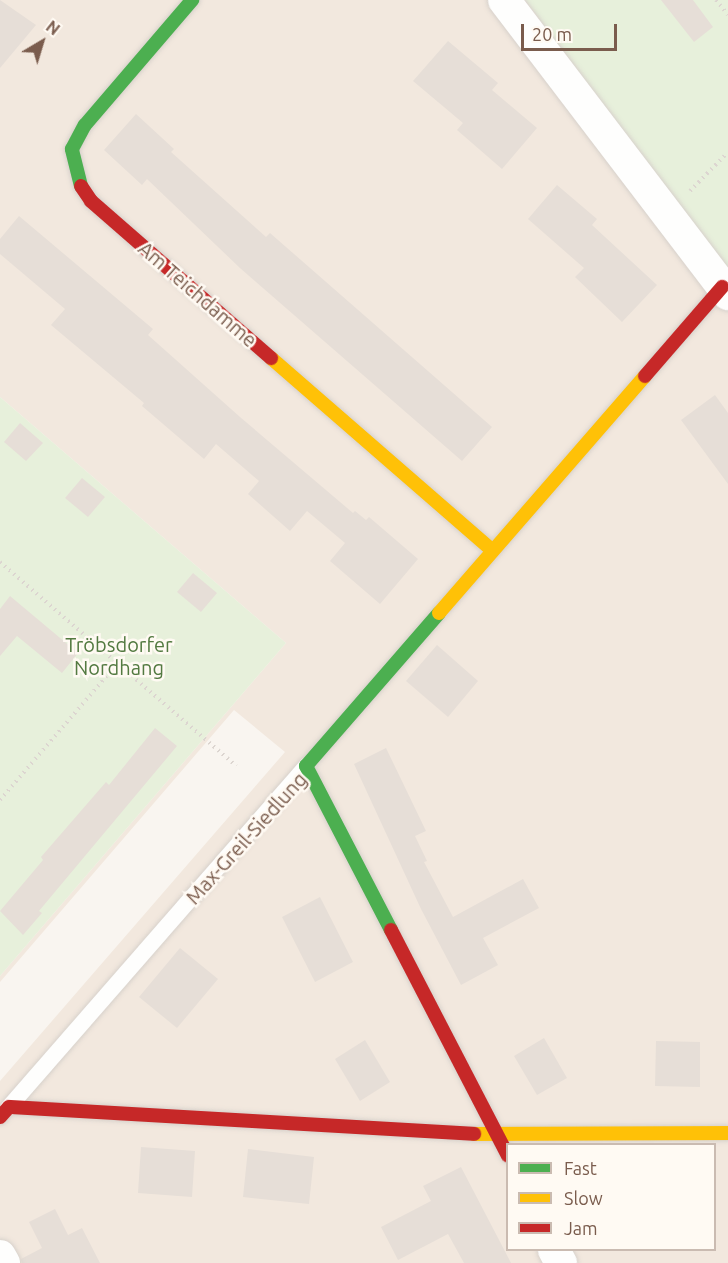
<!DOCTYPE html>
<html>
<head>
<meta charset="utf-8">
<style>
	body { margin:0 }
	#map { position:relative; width:728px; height:1263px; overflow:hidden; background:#f9f5f0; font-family:Ubuntu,sans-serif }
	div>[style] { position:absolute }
	.residential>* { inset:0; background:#f2e8de }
	.green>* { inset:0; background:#e7f0db }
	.building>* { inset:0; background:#e6ded7 }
	.path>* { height:4px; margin-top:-2px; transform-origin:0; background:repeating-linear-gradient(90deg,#dcd5d0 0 1.5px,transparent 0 6px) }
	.roads { filter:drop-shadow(0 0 2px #d7d1cb) drop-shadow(0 0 2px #d7d1cb) }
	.lane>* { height:16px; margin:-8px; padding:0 8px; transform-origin:8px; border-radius:8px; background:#fefefd }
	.street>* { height:32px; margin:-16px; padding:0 16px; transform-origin:16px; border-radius:16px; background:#fefefd }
	.fast>* { height:14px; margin:-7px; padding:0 7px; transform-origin:7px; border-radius:7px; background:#4caf50 }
	.slow>* { height:14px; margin:-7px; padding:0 7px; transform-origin:7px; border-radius:7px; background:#ffc107 }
	.jam>* { height:14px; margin:-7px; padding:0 7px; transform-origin:7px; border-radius:7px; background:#c62828 }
	span { translate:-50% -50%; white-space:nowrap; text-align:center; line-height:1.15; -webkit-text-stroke:5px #fffaf3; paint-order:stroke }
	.street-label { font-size:20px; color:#7a5c4d }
	.park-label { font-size:20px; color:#537a41 }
	.legend { position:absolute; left:506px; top:1143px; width:210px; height:108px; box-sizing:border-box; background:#fffaf3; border:2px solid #cabbb1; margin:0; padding:8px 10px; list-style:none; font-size:18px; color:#7a5c4d }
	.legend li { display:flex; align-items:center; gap:12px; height:30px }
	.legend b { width:30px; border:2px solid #cabbb1 }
	.north { position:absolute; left:12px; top:12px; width:60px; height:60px; -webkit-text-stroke:4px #fffaf3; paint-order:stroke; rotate:38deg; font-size:16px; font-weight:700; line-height:24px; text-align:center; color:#7a5c4d }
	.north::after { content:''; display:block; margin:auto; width:21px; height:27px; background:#7a5c4d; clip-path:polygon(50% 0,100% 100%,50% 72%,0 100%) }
	.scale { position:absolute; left:521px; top:24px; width:96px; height:27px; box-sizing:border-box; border:3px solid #7a5c4d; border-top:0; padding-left:8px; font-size:18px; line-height:21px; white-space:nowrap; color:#7a5c4d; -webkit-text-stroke:4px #fffaf3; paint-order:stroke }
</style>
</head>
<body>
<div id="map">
	<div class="residential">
		<div style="clip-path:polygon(evenodd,0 0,728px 0,728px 1263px,0 1263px,0 1081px,285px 752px,234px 710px,0 982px,0 976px,286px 643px,0 397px,0 0,508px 1144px,714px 1144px,714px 1250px,508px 1250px,508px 1144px)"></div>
	</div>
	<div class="green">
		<div style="clip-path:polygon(525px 0,728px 0,728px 271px)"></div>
		<div style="clip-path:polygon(0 397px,286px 643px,0 976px)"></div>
	</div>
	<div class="building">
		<div style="clip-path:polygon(0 0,36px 25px,0 68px)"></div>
		<div style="clip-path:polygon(661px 0,693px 0,713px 27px,694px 42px)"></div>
		<div style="clip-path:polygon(448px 41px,498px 83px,492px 90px,537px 128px,502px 169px,457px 130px,463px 123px,413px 81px)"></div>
		<div style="clip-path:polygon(136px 114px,174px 149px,171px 152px,266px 237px,270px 233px,492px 427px,462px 461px,240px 268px,147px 179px,142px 185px,104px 150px)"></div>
		<div style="clip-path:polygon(557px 185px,597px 219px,592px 225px,657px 285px,622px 322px,575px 277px,584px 268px,528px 219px)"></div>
		<div style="clip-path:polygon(19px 216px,153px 329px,148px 335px,240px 417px,353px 513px,355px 511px,366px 520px,369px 517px,418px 559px,380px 604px,330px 561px,345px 543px,307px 511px,290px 531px,248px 494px,259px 481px,216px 444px,204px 459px,142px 406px,144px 403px,51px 325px,65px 309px,0 254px,0 239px)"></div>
		<div style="clip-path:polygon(715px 395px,728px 413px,728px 484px,681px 420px)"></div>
		<div style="clip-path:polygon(20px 423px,43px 443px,26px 461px,4px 442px)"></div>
		<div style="clip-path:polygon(82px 478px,105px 497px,88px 517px,65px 498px)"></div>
		<div style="clip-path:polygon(193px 573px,217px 593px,201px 612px,177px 592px)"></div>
		<div style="clip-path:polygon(10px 596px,78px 653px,62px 673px,17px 636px,0 656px,0 609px)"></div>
		<div style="clip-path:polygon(437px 645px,478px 681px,448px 717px,406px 681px)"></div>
		<div style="clip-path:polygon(155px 728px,177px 746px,39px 911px,42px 913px,23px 935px,0 911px,43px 860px,41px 857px,106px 782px,109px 785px)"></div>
		<div style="clip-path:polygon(386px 748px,426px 831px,415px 836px,427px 861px,424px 862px,453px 917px,523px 879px,539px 908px,483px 938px,498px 965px,461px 985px,421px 909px,354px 764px)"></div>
		<div style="clip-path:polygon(320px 897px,353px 962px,315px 982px,282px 917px)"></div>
		<div style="clip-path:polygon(180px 948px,218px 979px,177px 1028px,139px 997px)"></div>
		<div style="clip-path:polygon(544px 1038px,567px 1078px,537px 1095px,514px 1056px)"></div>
		<div style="clip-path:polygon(365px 1040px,390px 1082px,360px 1101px,335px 1059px)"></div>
		<div style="clip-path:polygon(656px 1041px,700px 1042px,700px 1087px,655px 1086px)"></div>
		<div style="clip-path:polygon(141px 1147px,195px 1151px,192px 1197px,138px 1193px)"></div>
		<div style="clip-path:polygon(248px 1149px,314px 1157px,309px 1204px,243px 1197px)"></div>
		<div style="clip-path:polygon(461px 1167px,511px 1263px,464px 1263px,448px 1234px,398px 1260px,381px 1227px,431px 1201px,423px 1186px)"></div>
		<div style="clip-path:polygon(55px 1209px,68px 1235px,82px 1228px,100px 1263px,22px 1263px,21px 1259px,42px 1248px,29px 1222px)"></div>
	</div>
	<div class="path">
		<div style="left:716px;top:0;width:19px;rotate:51deg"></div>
		<div style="left:690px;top:191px;width:54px;rotate:-45.7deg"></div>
		<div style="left:0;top:562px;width:312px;rotate:40.8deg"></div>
		<div style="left:0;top:800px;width:179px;rotate:-49.3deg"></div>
	</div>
	<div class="roads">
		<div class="lane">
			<div style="left:9px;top:1107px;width:452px;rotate:-48.9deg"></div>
		</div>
		<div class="street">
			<div style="left:504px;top:0;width:370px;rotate:52.7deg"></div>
			<div style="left:554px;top:1250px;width:15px;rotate:62deg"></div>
			<div style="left:0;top:1256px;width:8px;rotate:60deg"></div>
		</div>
		<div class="fast">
			<div style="left:81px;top:186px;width:38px;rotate:-104deg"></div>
			<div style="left:72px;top:149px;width:27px;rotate:-62deg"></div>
			<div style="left:85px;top:125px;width:165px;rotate:-49.4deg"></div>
			<div style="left:391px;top:930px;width:185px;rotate:-117.4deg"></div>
			<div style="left:306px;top:766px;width:203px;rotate:-49deg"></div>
		</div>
		<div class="slow">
			<div style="left:271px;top:358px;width:293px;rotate:41deg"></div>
			<div style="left:439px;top:613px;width:314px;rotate:-49deg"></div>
			<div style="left:474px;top:1134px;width:254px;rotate:-0.2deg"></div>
		</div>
		<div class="jam">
			<div style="left:81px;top:186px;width:18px;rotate:56deg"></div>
			<div style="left:91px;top:201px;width:239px;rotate:41.1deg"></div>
			<div style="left:645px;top:376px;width:118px;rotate:-49.1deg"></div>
			<div style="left:391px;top:930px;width:254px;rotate:62.6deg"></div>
			<div style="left:0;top:1117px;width:13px;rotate:-48deg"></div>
			<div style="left:9px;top:1107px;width:466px;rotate:3.3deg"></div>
		</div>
	</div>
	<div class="street-label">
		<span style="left:198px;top:294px;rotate:41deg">Am Teichdamme</span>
		<span style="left:246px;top:838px;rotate:-48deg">Max-Greil-Siedlung</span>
	</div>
	<div class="park-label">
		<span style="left:119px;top:656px">Tröbsdorfer<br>Nordhang</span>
	</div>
	<ul class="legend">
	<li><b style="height:8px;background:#4caf50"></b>Fast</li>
	<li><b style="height:8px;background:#ffc107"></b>Slow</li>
	<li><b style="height:8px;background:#c62828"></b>Jam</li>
	</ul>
	<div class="north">N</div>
	<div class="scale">20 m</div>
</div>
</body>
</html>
